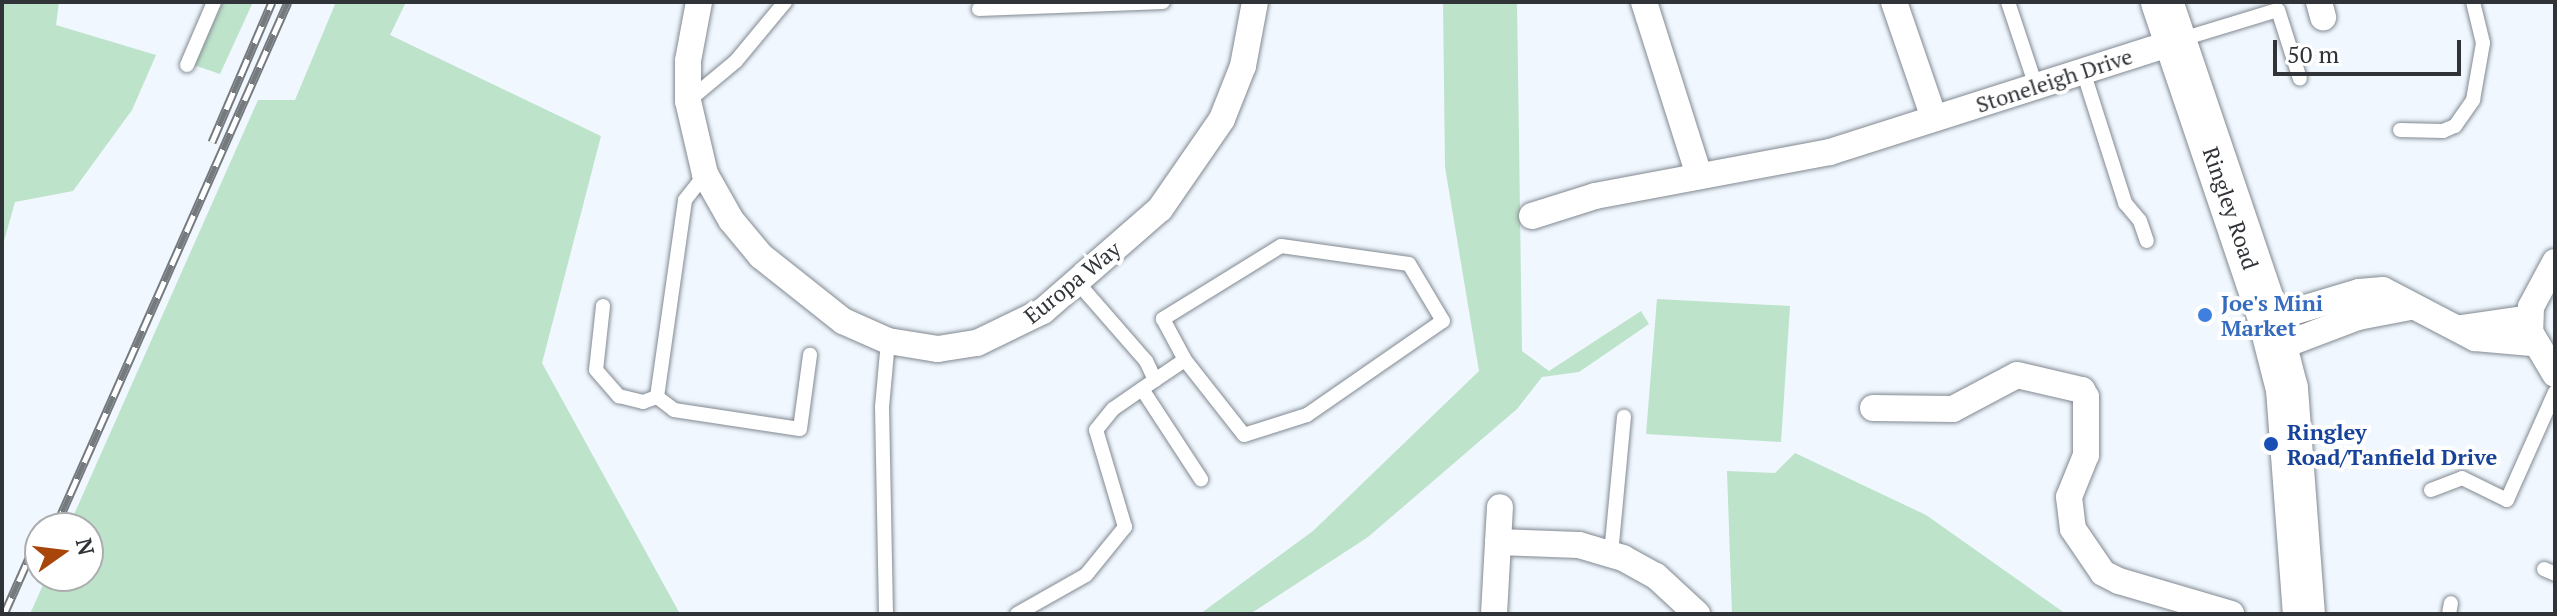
<!DOCTYPE html>
<html>
<head>
<meta charset="utf-8">
<style>
	body { margin:0 }
	#map { position:relative; width:2557px; height:616px; overflow:hidden; background:#f0f7fe; font-family:"PT Serif",serif }
	div>[style] { position:absolute }
	.green>* { inset:0; background:#bde3ca }
	.roads { filter:drop-shadow(0 0 2px #828991) drop-shadow(0 0 2px #828991) }
	.service>* { height:14px; margin:-7px; padding:0 7px; transform-origin:7px; border-radius:7px; background:#fff }
	.minor>* { height:26px; margin:-13px; padding:0 13px; transform-origin:13px; border-radius:13px; background:#fff }
	.primary>* { height:42px; margin:-21px; padding:0 21px; transform-origin:21px; border-radius:21px; background:#fff }
	.rail>* { height:9px; margin-top:-4.5px; transform-origin:0; background:repeating-linear-gradient(90deg,#fff 0 18px,#757a7f 0 36px); box-sizing:border-box; border-block:2px solid #757a7f }
	.dots>* { width:22px; height:22px; translate:-50% -50%; box-sizing:border-box; border:4px solid #fff; border-radius:50% }
	span { translate:-50% -50%; white-space:nowrap; text-align:center; line-height:1.15; -webkit-text-stroke:8px #fff; paint-order:stroke }
	.street-label { font-size:22px; color:#303337 }
	.shop-label { font-size:22px; color:#366cbe; font-weight:700 }
	.left { translate:0 -50%; text-align:left }
	.transit-label { font-size:22px; color:#164399; font-weight:700 }
	.frame { position:absolute; inset:0; border:4px solid #303337; pointer-events:none }
	.north { position:absolute; left:24px; top:512px; width:80px; height:80px; box-sizing:border-box; background:#fff; border:2px solid #acadaf; border-radius:50%; rotate:76deg; font-size:22px; font-weight:700; line-height:32px; text-align:center; color:#303337 }
	.north::after { content:''; display:block; margin:auto; width:28px; height:36px; background:#a84508; clip-path:polygon(50% 0,100% 100%,50% 72%,0 100%) }
	.scale { position:absolute; left:2273px; top:40px; width:188px; height:36px; box-sizing:border-box; border:4px solid #303337; border-top:0; padding-left:10px; font-size:24px; line-height:28px; white-space:nowrap; color:#303337; -webkit-text-stroke:6px #fff; paint-order:stroke }
</style>
</head>
<body>
<div id="map">
	<div class="green">
		<div style="clip-path:polygon(2px 2px,59px 2px,56px 25px,156px 55px,132px 110px,73px 191px,15px 202px,2px 248px)"></div>
		<div style="clip-path:polygon(223px 2px,253px 2px,220px 74px,194px 65px)"></div>
		<div style="clip-path:polygon(336px 2px,406px 2px,390px 35px,601px 136px,542px 363px,680px 614px,30px 614px,47px 576px,88px 576px,88px 528px,68px 528px,258px 100px,295px 100px)"></div>
		<div style="clip-path:polygon(1443px 2px,1517px 2px,1522px 351px,1549px 371px,1641px 311px,1649px 324px,1579px 372px,1542px 377px,1517px 409px,1368px 537px,1250px 614px,1200px 614px,1313px 531px,1479px 371px,1445px 167px)"></div>
		<div style="clip-path:polygon(1657px 299px,1790px 306px,1781px 442px,1646px 434px)"></div>
		<div style="clip-path:polygon(1795px 453px,1926px 515px,2066px 614px,1732px 614px,1727px 471px,1775px 473px)"></div>
	</div>
	<div class="roads">
		<div class="service">
			<div style="left:2008px;top:2px;width:89px;rotate:71.6deg"></div>
			<div style="left:979px;top:9px;width:184px;rotate:-2.2deg"></div>
			<div style="left:2179px;top:40px;width:103px;rotate:-16.9deg"></div>
			<div style="left:2278px;top:10px;width:72px;rotate:72.3deg"></div>
			<div style="left:187px;top:65px;width:69px;rotate:-66.8deg"></div>
			<div style="left:2083px;top:71px;width:139px;rotate:72.3deg"></div>
			<div style="left:2125px;top:203px;width:23px;rotate:50deg"></div>
			<div style="left:2140px;top:221px;width:21px;rotate:71deg"></div>
			<div style="left:688px;top:101px;width:62px;rotate:-39.8deg"></div>
			<div style="left:736px;top:61px;width:77px;rotate:-50.3deg"></div>
			<div style="left:2400px;top:130px;width:43px;rotate:1.3deg"></div>
			<div style="left:2443px;top:131px;width:13px;rotate:-23deg"></div>
			<div style="left:2455px;top:126px;width:32px;rotate:-55deg"></div>
			<div style="left:2473px;top:100px;width:58px;rotate:-80deg"></div>
			<div style="left:2483px;top:43px;width:42px;rotate:-103.7deg"></div>
			<div style="left:603px;top:306px;width:64px;rotate:96.2deg"></div>
			<div style="left:596px;top:370px;width:35px;rotate:49deg"></div>
			<div style="left:619px;top:396px;width:25px;rotate:14deg"></div>
			<div style="left:643px;top:402px;width:15px;rotate:-20deg"></div>
			<div style="left:657px;top:397px;width:199px;rotate:-81.9deg"></div>
			<div style="left:685px;top:200px;width:33px;rotate:-52deg"></div>
			<div style="left:1155px;top:380px;width:36px;rotate:-34deg"></div>
			<div style="left:1185px;top:360px;width:95px;rotate:51.8deg"></div>
			<div style="left:1244px;top:435px;width:66px;rotate:-17.6deg"></div>
			<div style="left:1307px;top:415px;width:165px;rotate:-34.7deg"></div>
			<div style="left:1443px;top:321px;width:66px;rotate:-120.8deg"></div>
			<div style="left:1409px;top:264px;width:129px;rotate:-172deg"></div>
			<div style="left:1281px;top:246px;width:139px;rotate:148.3deg"></div>
			<div style="left:1163px;top:319px;width:47px;rotate:61.8deg"></div>
			<div style="left:1142px;top:389px;width:108px;rotate:56.8deg"></div>
			<div style="left:657px;top:397px;width:21px;rotate:37deg"></div>
			<div style="left:674px;top:410px;width:127px;rotate:8.6deg"></div>
			<div style="left:800px;top:429px;width:75px;rotate:-82.3deg"></div>
			<div style="left:2431px;top:490px;width:33px;rotate:-21deg"></div>
			<div style="left:2462px;top:478px;width:50px;rotate:26.1deg"></div>
			<div style="left:2507px;top:500px;width:118px;rotate:-66deg"></div>
			<div style="left:1611px;top:554px;width:138px;rotate:-84.6deg"></div>
			<div style="left:2544px;top:569px;width:12px;rotate:24deg"></div>
			<div style="left:886px;top:614px;width:207px;rotate:-91.1deg"></div>
			<div style="left:882px;top:407px;width:66px;rotate:-84.8deg"></div>
			<div style="left:1017px;top:614px;width:79px;rotate:-29.5deg"></div>
			<div style="left:1086px;top:575px;width:62px;rotate:-50.9deg"></div>
			<div style="left:1125px;top:527px;width:101px;rotate:-106.6deg"></div>
			<div style="left:1096px;top:430px;width:27px;rotate:-51deg"></div>
			<div style="left:1113px;top:409px;width:51px;rotate:-34.6deg"></div>
			<div style="left:1155px;top:380px;width:21px;rotate:-115deg"></div>
			<div style="left:1146px;top:361px;width:105px;rotate:-131.1deg"></div>
			<div style="left:2449px;top:614px;width:11px;rotate:-80deg"></div>
		</div>
		<div class="minor">
			<div style="left:699px;top:2px;width:60px;rotate:100.6deg"></div>
			<div style="left:688px;top:61px;width:40px;rotate:90deg"></div>
			<div style="left:688px;top:101px;width:75px;rotate:76.9deg"></div>
			<div style="left:705px;top:174px;width:53px;rotate:60.5deg"></div>
			<div style="left:731px;top:220px;width:47px;rotate:50.2deg"></div>
			<div style="left:761px;top:256px;width:105px;rotate:38.4deg"></div>
			<div style="left:843px;top:321px;width:49px;rotate:24deg"></div>
			<div style="left:888px;top:341px;width:51px;rotate:9.1deg"></div>
			<div style="left:938px;top:349px;width:39px;rotate:-9deg"></div>
			<div style="left:977px;top:343px;width:73px;rotate:-25.9deg"></div>
			<div style="left:1043px;top:311px;width:155px;rotate:-41.1deg"></div>
			<div style="left:1160px;top:209px;width:109px;rotate:-55.4deg"></div>
			<div style="left:1222px;top:119px;width:57px;rotate:-68.4deg"></div>
			<div style="left:1243px;top:66px;width:65px;rotate:-79.4deg"></div>
			<div style="left:1644px;top:2px;width:182px;rotate:72.4deg"></div>
			<div style="left:1894px;top:2px;width:123px;rotate:71deg"></div>
			<div style="left:2319px;top:2px;width:16px;rotate:75deg"></div>
			<div style="left:1532px;top:216px;width:66px;rotate:-17.6deg"></div>
			<div style="left:1595px;top:196px;width:239px;rotate:-10.6deg"></div>
			<div style="left:1830px;top:152px;width:361px;rotate:-17.7deg"></div>
			<div style="left:2555px;top:262px;width:51px;rotate:118.1deg"></div>
			<div style="left:2531px;top:307px;width:25px;rotate:92deg"></div>
			<div style="left:2530px;top:332px;width:49px;rotate:59.2deg"></div>
			<div style="left:2269px;top:319px;width:94px;rotate:-16.7deg"></div>
			<div style="left:2359px;top:292px;width:24px;rotate:-5deg"></div>
			<div style="left:2383px;top:290px;width:104px;rotate:27.6deg"></div>
			<div style="left:2475px;top:338px;width:57px;rotate:5deg"></div>
			<div style="left:2461px;top:328px;width:70px;rotate:-8.2deg"></div>
			<div style="left:2276px;top:348px;width:88px;rotate:-20.7deg"></div>
			<div style="left:2358px;top:317px;width:53px;rotate:-10.9deg"></div>
			<div style="left:1873px;top:408px;width:80px;rotate:0.7deg"></div>
			<div style="left:1953px;top:409px;width:72px;rotate:-28deg"></div>
			<div style="left:2017px;top:375px;width:67px;rotate:13deg"></div>
			<div style="left:2082px;top:390px;width:8px;rotate:60deg"></div>
			<div style="left:2086px;top:397px;width:58px;rotate:90deg"></div>
			<div style="left:2086px;top:455px;width:45px;rotate:112deg"></div>
			<div style="left:2069px;top:497px;width:32px;rotate:83deg"></div>
			<div style="left:2073px;top:529px;width:53px;rotate:55.7deg"></div>
			<div style="left:2103px;top:573px;width:18px;rotate:27deg"></div>
			<div style="left:2119px;top:581px;width:117px;rotate:16.4deg"></div>
			<div style="left:1498px;top:542px;width:81px;rotate:2.1deg"></div>
			<div style="left:1579px;top:545px;width:46px;rotate:16.5deg"></div>
			<div style="left:1623px;top:558px;width:38px;rotate:29deg"></div>
			<div style="left:1656px;top:576px;width:56px;rotate:42.8deg"></div>
			<div style="left:1494px;top:614px;width:107px;rotate:-86.8deg"></div>
		</div>
		<div class="primary">
			<div style="left:2162px;top:2px;width:335px;rotate:71.3deg"></div>
			<div style="left:2269px;top:319px;width:72px;rotate:75.6deg"></div>
			<div style="left:2287px;top:389px;width:226px;rotate:85.7deg"></div>
		</div>
	</div>
	<div class="rail">
		<div style="left:212px;top:142px;width:152px;rotate:-66.8deg"></div>
		<div style="left:55px;top:528px;width:575px;rotate:-66.11deg"></div>
		<div style="left:4px;top:614px;width:89px;rotate:-66deg"></div>
	</div>
	<div class="dots">
		<div style="left:2205px;top:315px;background:#3f7fe0"></div>
		<div style="left:2271px;top:444px;background:#1a4fb4"></div>
	</div>
	<div class="street-label">
		<span style="left:2054px;top:80px;rotate:-18deg">Stoneleigh Drive</span>
		<span style="left:2231px;top:208px;rotate:71deg">Ringley Road</span>
		<span style="left:1072px;top:282px;rotate:-39deg">Europa Way</span>
	</div>
	<div class="shop-label">
		<span class="left" style="left:2221px;top:315px">Joe's Mini<br>Market</span>
	</div>
	<div class="transit-label">
		<span class="left" style="left:2287px;top:444px">Ringley<br>Road/Tanfield Drive</span>
	</div>
	<div class="frame"></div>
	<div class="north">N</div>
	<div class="scale">50 m</div>
</div>
</body>
</html>
